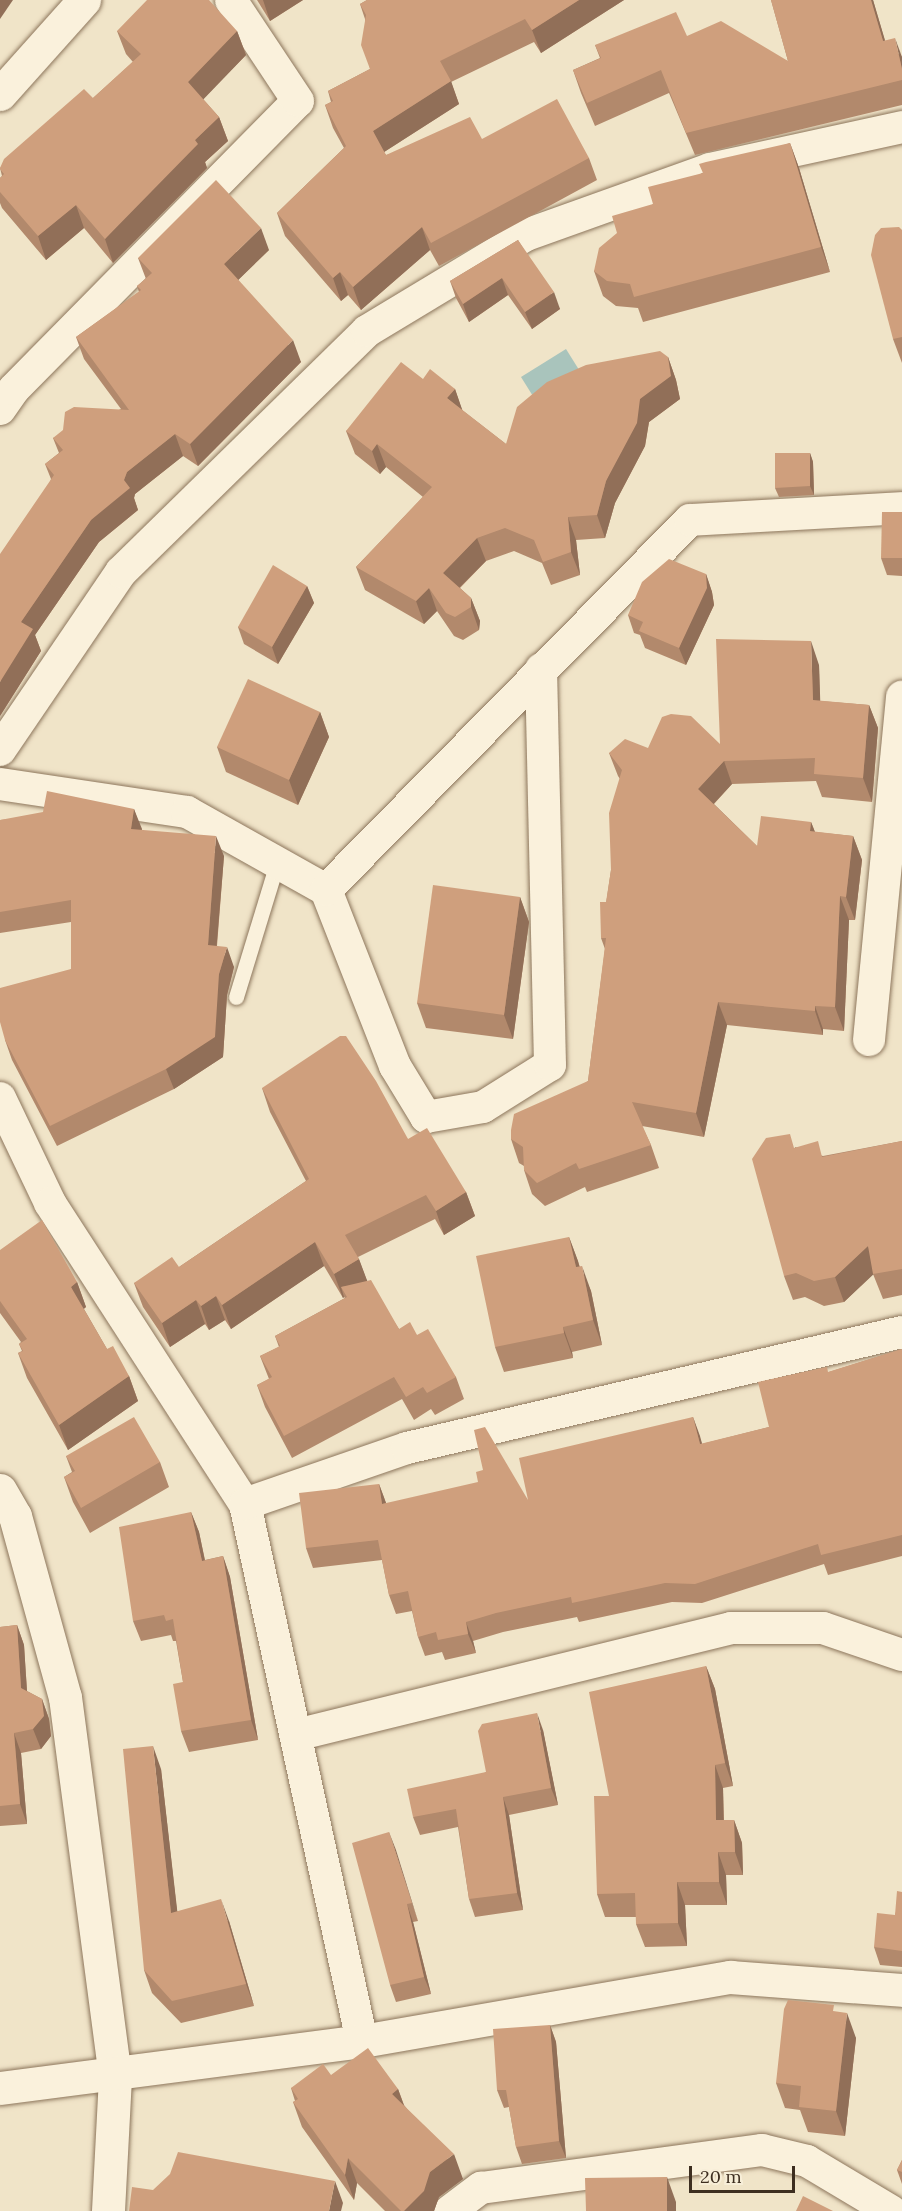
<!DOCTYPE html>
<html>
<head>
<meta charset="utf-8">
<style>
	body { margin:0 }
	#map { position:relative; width:902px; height:2211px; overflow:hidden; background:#f0e4c8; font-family:Lora,serif }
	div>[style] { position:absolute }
	.water>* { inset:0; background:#a9c4bc }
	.roads { filter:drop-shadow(0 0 2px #8d765c) drop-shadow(0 0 2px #8d765c) }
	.service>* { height:15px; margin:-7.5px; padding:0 7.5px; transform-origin:7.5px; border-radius:7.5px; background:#faf1dc }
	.minor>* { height:32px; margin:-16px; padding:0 16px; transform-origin:16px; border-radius:16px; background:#faf1dc }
	.tertiary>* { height:33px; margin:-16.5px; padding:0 16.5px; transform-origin:16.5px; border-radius:16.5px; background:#faf1dc }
	.wall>* { inset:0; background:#b2896c }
	.shaded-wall>* { inset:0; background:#916f58 }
	.building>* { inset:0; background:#cf9f7d }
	span { translate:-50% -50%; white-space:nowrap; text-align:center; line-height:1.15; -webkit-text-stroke:5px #f7eed8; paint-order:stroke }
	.scale { position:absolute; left:689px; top:2166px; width:106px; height:27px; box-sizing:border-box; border:3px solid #3d2e20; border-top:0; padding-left:8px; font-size:18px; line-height:21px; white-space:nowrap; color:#3d2e20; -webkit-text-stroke:4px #f7eed8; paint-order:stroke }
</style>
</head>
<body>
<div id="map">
	<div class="water">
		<div style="clip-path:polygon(566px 349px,581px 373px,536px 401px,521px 377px)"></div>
	</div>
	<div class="roads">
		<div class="service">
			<div style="left:236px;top:997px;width:140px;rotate:-73deg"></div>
		</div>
		<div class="minor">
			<div style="left:0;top:409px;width:24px;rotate:-55deg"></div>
			<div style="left:14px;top:389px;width:404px;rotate:-45.4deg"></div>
			<div style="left:298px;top:101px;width:121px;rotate:-123.6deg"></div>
			<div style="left:0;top:750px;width:215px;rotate:-55.8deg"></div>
			<div style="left:121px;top:572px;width:344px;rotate:-44.4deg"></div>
			<div style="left:367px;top:331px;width:186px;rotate:-31.1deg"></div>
			<div style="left:526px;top:235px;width:195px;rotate:-19.7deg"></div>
			<div style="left:710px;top:169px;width:197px;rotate:-12.3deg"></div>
			<div style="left:0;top:784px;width:189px;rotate:8.5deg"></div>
			<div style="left:187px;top:812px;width:159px;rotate:29.3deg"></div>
			<div style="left:326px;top:890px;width:189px;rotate:68.6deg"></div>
			<div style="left:395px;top:1066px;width:60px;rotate:58.7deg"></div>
			<div style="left:426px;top:1117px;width:58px;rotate:-10deg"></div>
			<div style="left:483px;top:1107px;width:79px;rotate:-32.1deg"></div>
			<div style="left:550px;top:1065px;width:396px;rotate:-91.3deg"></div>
			<div style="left:326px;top:890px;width:519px;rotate:-45.47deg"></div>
			<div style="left:690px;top:520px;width:212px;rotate:-3.2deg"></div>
			<div style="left:869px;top:1040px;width:345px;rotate:-84.5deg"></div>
			<div style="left:0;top:1098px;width:116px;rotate:64.5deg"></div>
			<div style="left:50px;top:1203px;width:359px;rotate:57.1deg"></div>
			<div style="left:245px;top:1504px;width:550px;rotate:77.71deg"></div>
			<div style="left:245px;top:1504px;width:171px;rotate:-19.1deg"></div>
			<div style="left:407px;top:1448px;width:508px;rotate:-13.19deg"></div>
			<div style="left:296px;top:1735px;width:448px;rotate:-13.8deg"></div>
			<div style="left:731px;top:1628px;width:92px"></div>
			<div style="left:823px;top:1628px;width:83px;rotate:18.9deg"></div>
			<div style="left:450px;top:2211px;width:39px;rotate:-37deg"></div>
			<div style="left:481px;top:2188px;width:284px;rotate:-7.7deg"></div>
			<div style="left:762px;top:2150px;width:46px;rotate:13.7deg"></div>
			<div style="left:807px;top:2161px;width:98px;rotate:30.8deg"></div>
		</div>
		<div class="tertiary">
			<div style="left:0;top:94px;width:126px;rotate:-48.2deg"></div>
			<div style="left:0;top:1490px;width:30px;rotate:60deg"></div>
			<div style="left:15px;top:1516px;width:188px;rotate:74.6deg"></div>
			<div style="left:65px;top:1697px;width:383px;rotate:82.5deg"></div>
			<div style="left:115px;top:2077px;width:134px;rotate:93deg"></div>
			<div style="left:0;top:2088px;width:365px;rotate:-7.4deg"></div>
			<div style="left:362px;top:2041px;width:374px;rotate:-9.9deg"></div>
			<div style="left:730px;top:1977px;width:172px;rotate:4.3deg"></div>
		</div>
	</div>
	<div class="wall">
		<div style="clip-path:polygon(257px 0,303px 0,270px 21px)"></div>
		<div style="clip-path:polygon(367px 0,624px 0,541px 53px,534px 42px,451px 82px,459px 104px,384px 152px,386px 155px,482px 139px,589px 158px,597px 180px,439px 266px,430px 250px,361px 310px,348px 295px,341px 301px,285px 236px,277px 213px,344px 148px,333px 128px,325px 105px,331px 102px,328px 91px,370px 69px,365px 19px,360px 4px)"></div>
		<div style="clip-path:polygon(771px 0,873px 0,885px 41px,902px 57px,902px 105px,695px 155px,669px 93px,595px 126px,581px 93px,573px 70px,600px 58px,595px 45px,687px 36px,788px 61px)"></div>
		<div style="clip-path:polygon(117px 31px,237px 31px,246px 55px,203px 99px,219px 117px,228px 141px,205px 162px,207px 168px,113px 263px,84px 228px,46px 260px,2px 208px,0 203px,0 178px,2px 176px,0 168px,93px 98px,133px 62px,126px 54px)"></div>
		<div style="clip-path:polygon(790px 143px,799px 168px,830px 272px,643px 322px,638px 308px,616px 306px,603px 296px,594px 271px,653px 204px,702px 173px)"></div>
		<div style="clip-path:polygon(902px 230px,902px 363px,893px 339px)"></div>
		<div style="clip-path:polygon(518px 240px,560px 309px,532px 329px,508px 295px,469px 322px,456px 298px,450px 281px)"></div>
		<div style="clip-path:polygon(269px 250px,238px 280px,301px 362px,198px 466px,183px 456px,135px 494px,134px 498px,138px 510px,99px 542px,35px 635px,41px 651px,0 716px,51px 479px,45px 464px,59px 453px,53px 438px,121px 409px,84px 359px,76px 337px,139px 292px,137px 286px,146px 279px,138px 258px)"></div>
		<div style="clip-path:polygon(668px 357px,676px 380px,680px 399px,649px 422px,645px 446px,615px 503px,605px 538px,576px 540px,580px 575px,551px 585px,542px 563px,514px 551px,486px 561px,460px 588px,471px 598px,480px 621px,479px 630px,463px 640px,454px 636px,437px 611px,424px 624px,365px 590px,356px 567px,423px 497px,386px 467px,380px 474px,355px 454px,346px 431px,423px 379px,455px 389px,462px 410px,506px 444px)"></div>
		<div style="clip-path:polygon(810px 453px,813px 462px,814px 495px,779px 497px,775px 488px)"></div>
		<div style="clip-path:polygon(902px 512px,902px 576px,887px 575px,881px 558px)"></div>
		<div style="clip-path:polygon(706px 574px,712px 592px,714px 605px,686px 665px,645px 648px,640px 635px,634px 633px,628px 615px)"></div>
		<div style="clip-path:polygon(307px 586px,314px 603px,278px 664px,244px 644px,238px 627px)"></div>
		<div style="clip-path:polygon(819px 665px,820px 701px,869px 705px,878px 728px,872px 802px,822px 797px,816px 781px,732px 784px,714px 804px,757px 846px,811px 822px,815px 832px,853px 836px,862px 860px,855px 920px,849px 920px,844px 1031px,823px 1029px,823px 1035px,727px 1025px,704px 1137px,642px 1126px,651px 1145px,659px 1168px,587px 1192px,585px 1187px,545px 1206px,532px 1194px,524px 1170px,524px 1166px,519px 1163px,511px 1139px,588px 1081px,605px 949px,601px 938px,611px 870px,620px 779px,618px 776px,609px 753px,648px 748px,720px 744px)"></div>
		<div style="clip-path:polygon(320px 712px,329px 737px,298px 805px,226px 772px,217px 747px)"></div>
		<div style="clip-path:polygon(134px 809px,141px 830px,224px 856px,217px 946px,234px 967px,227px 995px,223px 1057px,174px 1089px,57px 1146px,12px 1060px,5px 1040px,71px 969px,71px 922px,0 933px,0 820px)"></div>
		<div style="clip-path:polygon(520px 897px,529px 922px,513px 1039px,426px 1028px,417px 1003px)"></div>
		<div style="clip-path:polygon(262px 1088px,408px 1139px,466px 1192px,475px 1216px,444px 1235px,435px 1219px,358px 1257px,367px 1281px,399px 1329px,417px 1335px,456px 1377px,464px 1399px,435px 1415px,431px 1409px,414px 1420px,402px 1399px,292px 1458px,265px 1407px,257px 1385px,269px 1379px,260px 1356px,279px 1347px,275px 1336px,345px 1298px,344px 1297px,343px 1298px,324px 1266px,231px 1329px,225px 1320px,209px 1330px,205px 1324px,170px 1347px,143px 1307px,134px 1283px,179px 1267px,306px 1181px,270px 1112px)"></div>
		<div style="clip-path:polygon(902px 1141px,902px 1295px,883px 1299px,873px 1274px,844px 1302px,824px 1306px,805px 1297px,793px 1300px,784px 1276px,795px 1147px,823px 1156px)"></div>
		<div style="clip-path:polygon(569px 1237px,580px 1267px,591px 1291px,602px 1345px,572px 1352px,573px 1358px,504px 1372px,495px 1347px)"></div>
		<div style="clip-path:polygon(0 1250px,77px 1282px,86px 1307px,84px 1309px,107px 1349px,129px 1376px,138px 1401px,68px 1450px,27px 1378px,18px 1353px,22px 1351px,19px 1344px,21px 1342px,0 1313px)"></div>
		<div style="clip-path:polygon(902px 1349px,902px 1556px,828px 1575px,824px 1564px,702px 1603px,672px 1602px,579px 1622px,577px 1617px,503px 1632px,473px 1641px,476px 1653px,445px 1660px,442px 1652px,425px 1656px,418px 1637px,412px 1611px,396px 1614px,389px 1595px,382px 1560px,313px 1568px,306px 1548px,379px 1484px,386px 1503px,528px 1500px,693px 1417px,702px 1444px,769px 1427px,829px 1372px)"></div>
		<div style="clip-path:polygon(66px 1456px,160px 1462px,169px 1487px,90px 1533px,73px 1502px,64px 1477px,72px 1472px)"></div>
		<div style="clip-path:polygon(191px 1512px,199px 1532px,205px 1560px,223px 1556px,230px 1577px,258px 1740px,189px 1752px,181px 1731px,183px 1682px,176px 1641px,173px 1641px,171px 1635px,141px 1641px,133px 1621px)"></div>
		<div style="clip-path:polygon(17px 1625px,24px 1645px,27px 1691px,42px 1699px,49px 1719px,51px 1736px,41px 1749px,21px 1753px,27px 1824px,0 1826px,0 1627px)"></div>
		<div style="clip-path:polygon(706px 1666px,715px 1689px,733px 1786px,723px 1788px,724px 1820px,734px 1820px,742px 1843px,743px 1875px,726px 1875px,727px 1905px,685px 1905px,687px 1946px,645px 1947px,636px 1924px,636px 1917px,605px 1917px,597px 1894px,609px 1796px)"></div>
		<div style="clip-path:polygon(543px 1730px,558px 1805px,509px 1815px,523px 1910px,475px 1917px,469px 1899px,458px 1827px,420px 1835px,413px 1817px,486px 1772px)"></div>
		<div style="clip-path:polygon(161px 1769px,177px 1911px,229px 1921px,254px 2006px,181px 2023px,152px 1993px,144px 1970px)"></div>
		<div style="clip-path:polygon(389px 1832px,418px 1921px,413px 1922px,431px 1994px,396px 2002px,390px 1985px)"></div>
		<div style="clip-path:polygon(902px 1892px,902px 1967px,880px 1965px,874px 1947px,895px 1915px)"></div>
		<div style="clip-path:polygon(837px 2012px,856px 2038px,845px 2136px,808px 2132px,800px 2110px,785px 2108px,776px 2083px)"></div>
		<div style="clip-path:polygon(550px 2025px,556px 2042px,566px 2158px,522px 2164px,516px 2147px,509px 2107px,504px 2108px,497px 2090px)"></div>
		<div style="clip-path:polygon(331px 2075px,398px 2089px,404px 2105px,463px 2179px,439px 2197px,434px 2211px,385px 2211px,357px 2183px,354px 2200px,302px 2127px,293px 2102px,295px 2101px,291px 2088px)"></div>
		<div style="clip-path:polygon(902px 2160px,902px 2184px,897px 2170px)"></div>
	</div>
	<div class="shaded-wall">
		<div style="clip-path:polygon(0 0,13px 0,0 19px)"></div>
		<div style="clip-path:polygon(263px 0,303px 0,270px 21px)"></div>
		<div style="clip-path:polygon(579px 0,624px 0,541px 53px,532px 30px)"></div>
		<div style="clip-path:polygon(871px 0,873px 0,892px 64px,883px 41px)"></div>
		<div style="clip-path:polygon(237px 31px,246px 55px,197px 106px,188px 82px)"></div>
		<div style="clip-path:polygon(895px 38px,902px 57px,902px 69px)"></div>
		<div style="clip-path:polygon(451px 81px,459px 104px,381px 154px,373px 131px)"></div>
		<div style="clip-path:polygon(219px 117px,228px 141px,205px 162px,207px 168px,113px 263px,105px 239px,195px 140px)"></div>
		<div style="clip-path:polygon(790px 143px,799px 168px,830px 272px,821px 247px)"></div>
		<div style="clip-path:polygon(76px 205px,84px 228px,46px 260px,38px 236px)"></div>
		<div style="clip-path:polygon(422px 227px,430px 250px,361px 310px,353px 287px)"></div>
		<div style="clip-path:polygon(261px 228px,269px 250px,232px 286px,224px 264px)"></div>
		<div style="clip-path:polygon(340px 272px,348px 295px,341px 301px,333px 278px)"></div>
		<div style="clip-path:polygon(502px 278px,508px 295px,469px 322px,463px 304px)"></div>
		<div style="clip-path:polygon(554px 292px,560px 309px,532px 329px,525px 312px)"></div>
		<div style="clip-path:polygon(293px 340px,301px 362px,198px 466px,190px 444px)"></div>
		<div style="clip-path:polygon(668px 357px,676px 380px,680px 399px,649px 422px,645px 446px,615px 503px,605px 538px,597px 515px,606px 481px,640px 399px)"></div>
		<div style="clip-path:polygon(455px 389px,463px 412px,447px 398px)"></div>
		<div style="clip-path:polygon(175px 434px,183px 456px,135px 494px,134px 498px,138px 510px,99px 542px,35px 635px,41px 651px,0 716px,0 682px,21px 622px,91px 520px,124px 480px,127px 472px)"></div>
		<div style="clip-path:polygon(377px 444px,386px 467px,380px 474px,372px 451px)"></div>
		<div style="clip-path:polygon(810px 453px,813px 462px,814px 495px,810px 486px)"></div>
		<div style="clip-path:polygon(568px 517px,576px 540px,580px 575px,571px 552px)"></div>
		<div style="clip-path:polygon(477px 538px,486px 561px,451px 596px,443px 573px)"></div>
		<div style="clip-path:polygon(706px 574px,712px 592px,714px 605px,686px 665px,679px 648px)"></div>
		<div style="clip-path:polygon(307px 586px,314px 603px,278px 664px,272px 647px)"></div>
		<div style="clip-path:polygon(429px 588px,437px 611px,424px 624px,416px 601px)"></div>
		<div style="clip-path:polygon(471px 598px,480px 621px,479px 630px,471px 607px)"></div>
		<div style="clip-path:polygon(811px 641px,819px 665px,821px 723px,813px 700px)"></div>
		<div style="clip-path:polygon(869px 705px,878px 728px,872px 802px,863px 778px)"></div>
		<div style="clip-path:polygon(320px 712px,329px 737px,298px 805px,289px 780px)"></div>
		<div style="clip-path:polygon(724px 761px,732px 784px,706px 812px,698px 789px)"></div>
		<div style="clip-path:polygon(134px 809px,142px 829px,139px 849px,131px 829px)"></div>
		<div style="clip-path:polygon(811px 822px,820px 845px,810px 831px)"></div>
		<div style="clip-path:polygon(216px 836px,224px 856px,215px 965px,208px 945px)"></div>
		<div style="clip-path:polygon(853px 836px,862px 860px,855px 920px,846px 897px)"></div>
		<div style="clip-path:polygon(840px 896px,849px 920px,844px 1031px,835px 1007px)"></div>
		<div style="clip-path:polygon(520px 897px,529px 922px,513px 1039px,504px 1015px)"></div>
		<div style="clip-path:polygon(227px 947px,234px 967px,227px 995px,223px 1057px,174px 1089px,166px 1069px,219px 974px)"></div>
		<div style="clip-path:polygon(718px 1002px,727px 1025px,704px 1137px,696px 1113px)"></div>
		<div style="clip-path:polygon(815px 1006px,823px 1029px,823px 1035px,815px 1011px)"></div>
		<div style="clip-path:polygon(466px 1192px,475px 1216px,444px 1235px,436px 1211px)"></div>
		<div style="clip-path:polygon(569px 1237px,578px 1261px,585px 1292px,576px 1267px)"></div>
		<div style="clip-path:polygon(315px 1242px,324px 1266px,231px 1329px,222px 1305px)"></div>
		<div style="clip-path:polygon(868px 1246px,877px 1271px,844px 1302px,835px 1277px)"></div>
		<div style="clip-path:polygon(359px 1259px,368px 1283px,341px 1287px,344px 1297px,343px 1298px,334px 1274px)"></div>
		<div style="clip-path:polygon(582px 1266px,591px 1291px,602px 1345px,593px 1320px)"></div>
		<div style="clip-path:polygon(77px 1282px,86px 1307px,80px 1311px,71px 1287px)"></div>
		<div style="clip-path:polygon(216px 1296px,225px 1320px,209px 1330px,201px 1306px)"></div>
		<div style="clip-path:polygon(196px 1300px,205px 1324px,170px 1347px,162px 1323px)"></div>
		<div style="clip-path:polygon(563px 1327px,572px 1352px,573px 1358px,564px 1333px)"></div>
		<div style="clip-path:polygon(129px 1376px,138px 1401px,68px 1450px,59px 1425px)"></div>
		<div style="clip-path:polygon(693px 1417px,700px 1436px,707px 1463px,700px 1444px)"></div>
		<div style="clip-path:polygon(379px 1484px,386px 1503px,382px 1504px)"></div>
		<div style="clip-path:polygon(191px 1512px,199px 1532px,209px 1581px,202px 1561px)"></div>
		<div style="clip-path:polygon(223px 1556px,230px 1577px,258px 1740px,251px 1720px)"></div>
		<div style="clip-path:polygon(466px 1622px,473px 1641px,476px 1653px,468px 1634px)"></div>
		<div style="clip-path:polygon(17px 1625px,24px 1645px,28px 1708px,21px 1688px)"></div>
		<div style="clip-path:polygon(706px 1666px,715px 1689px,733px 1786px,725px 1763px)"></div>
		<div style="clip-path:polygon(42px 1699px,49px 1719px,51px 1736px,41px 1749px,33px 1729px)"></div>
		<div style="clip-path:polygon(537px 1713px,543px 1730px,558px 1805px,551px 1788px)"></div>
		<div style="clip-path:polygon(14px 1733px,21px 1753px,27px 1824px,20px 1804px)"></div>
		<div style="clip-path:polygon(153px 1746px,161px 1769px,180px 1935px,171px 1913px)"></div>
		<div style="clip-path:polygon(715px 1765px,723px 1788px,724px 1844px,716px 1820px)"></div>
		<div style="clip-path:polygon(503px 1797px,509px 1815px,523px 1910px,517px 1893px)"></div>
		<div style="clip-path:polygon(734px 1820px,742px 1843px,743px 1875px,735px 1852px)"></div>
		<div style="clip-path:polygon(389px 1832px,396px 1850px,418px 1921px,412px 1903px)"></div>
		<div style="clip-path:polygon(718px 1852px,726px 1875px,727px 1905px,719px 1882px)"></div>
		<div style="clip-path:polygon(677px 1882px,685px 1905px,687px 1946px,678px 1923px)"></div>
		<div style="clip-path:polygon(221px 1899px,229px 1921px,254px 2006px,246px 1984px)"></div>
		<div style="clip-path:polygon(407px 1904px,413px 1922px,431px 1994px,424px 1977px)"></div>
		<div style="clip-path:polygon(847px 2013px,856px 2038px,845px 2136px,836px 2111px)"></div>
		<div style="clip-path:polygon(550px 2025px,556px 2042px,566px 2158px,559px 2141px)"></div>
		<div style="clip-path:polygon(398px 2089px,407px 2114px,392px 2094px)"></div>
		<div style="clip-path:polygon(454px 2154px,463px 2179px,439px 2197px,434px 2211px,404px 2211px,430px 2172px)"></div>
		<div style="clip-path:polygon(348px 2158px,357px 2183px,354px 2200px,345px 2175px)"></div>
		<div style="clip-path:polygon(667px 2177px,676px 2202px,676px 2211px,667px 2211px)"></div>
		<div style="clip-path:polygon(335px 2181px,343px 2203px,341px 2211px,329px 2211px)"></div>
	</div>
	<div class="building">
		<div style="clip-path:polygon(147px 0,209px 0,237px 31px,188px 82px,219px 117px,195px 140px,198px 144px,105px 239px,76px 205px,38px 236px,0 192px,0 178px,4px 174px,0 169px,0 168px,4px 159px,84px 89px,93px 98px,141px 54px,117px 31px)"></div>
		<div style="clip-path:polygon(367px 0,579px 0,532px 30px,525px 19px,440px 61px,451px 81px,373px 131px,386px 155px,470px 117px,482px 139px,557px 99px,589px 158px,431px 243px,422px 227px,353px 287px,340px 272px,333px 278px,277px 213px,346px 146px,325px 105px,333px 101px,328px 91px,370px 69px,361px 45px,366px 15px,360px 4px)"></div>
		<div style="clip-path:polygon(771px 0,871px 0,883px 41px,895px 38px,902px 69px,902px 80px,686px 133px,661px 70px,587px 103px,573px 70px,601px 58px,595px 45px,676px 12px,687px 36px,721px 21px,788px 61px)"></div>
		<div style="clip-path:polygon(790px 143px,821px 247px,634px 297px,630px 284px,607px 281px,594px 271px,599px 248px,617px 233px,612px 216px,653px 204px,648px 187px,703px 173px,699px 164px,706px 162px)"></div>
		<div style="clip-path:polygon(216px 180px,261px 228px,224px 264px,293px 340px,190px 444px,175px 434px,127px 472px,124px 480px,130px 488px,91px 520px,21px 622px,33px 629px,0 682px,0 554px,54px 475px,45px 464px,63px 450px,53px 438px,63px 430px,65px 412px,74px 407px,129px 410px,76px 337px,141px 290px,137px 286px,152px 273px,138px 258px)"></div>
		<div style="clip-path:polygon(899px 227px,902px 230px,902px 337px,893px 339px,871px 255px,875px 235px,881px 228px)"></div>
		<div style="clip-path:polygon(518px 240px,554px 292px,525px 312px,502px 278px,463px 304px,450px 281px)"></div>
		<div style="clip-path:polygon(660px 351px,668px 357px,671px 376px,640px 399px,637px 423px,606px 481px,597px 515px,568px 517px,571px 552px,543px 562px,534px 540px,505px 528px,477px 538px,443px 573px,471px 598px,471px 607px,455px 617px,446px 613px,429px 588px,416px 601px,356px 567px,432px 487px,377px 444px,372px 451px,346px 431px,401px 362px,423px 379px,430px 369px,455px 389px,447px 398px,506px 444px,517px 407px,547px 382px,586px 365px)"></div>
		<div style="clip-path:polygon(775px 453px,810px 453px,810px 486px,775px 488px)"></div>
		<div style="clip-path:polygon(882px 512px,902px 512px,902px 558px,881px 558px)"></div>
		<div style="clip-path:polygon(669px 559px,706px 574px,707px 588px,679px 648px,639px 631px,643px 622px,628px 615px,642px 582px)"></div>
		<div style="clip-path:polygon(273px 565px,307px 586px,272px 647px,238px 627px)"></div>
		<div style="clip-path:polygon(716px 639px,811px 641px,813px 700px,869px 705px,863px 778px,814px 774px,815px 758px,724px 761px,698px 789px,757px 846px,761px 816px,811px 822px,810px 831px,853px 836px,846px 897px,840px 896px,835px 1007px,815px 1006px,815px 1011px,718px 1002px,696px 1113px,632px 1102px,651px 1145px,579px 1169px,576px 1163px,537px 1183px,524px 1170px,523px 1147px,511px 1139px,511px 1130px,514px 1114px,588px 1081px,606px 938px,601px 938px,600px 902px,606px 902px,611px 870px,609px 813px,622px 770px,609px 753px,625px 739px,648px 748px,662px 717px,671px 714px,691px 716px,720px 744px)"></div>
		<div style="clip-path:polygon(248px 679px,320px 712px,289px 780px,217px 747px)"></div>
		<div style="clip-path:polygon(47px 791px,134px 809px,131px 829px,216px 836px,208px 945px,227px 947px,219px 974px,215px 1037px,166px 1069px,50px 1126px,5px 1040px,0 1022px,0 988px,71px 969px,71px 900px,0 912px,0 820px,43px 812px)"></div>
		<div style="clip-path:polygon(433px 885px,520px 897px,504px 1015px,417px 1003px)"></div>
		<div style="clip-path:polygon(340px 1036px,346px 1036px,376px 1081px,408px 1139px,427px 1128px,466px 1192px,436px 1211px,426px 1195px,345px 1235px,359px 1259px,334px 1274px,315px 1242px,222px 1305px,216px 1296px,201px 1306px,196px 1300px,162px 1323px,134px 1283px,172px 1257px,179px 1267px,309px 1179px,262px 1088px)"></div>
		<div style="clip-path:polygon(790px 1134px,794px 1148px,818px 1141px,822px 1157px,902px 1141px,902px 1269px,873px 1274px,868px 1246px,835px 1277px,814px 1281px,796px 1273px,784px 1276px,752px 1159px,766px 1138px)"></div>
		<div style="clip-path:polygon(42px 1220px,77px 1282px,71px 1287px,107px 1349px,113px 1346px,129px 1376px,59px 1425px,18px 1353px,23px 1351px,19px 1344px,27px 1339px,0 1301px,0 1250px)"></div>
		<div style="clip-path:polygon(569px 1237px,576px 1267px,582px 1266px,593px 1320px,563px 1327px,564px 1333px,495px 1347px,476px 1256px)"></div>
		<div style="clip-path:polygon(371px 1280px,399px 1329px,410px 1322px,417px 1335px,428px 1329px,456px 1377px,427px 1393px,423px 1387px,406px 1397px,394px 1377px,284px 1436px,257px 1385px,272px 1377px,260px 1356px,280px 1346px,275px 1336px,347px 1297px,341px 1287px)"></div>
		<div style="clip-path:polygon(902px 1349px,902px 1535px,821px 1555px,818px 1544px,695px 1584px,665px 1583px,572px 1603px,571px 1597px,496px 1613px,466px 1622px,468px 1634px,438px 1640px,436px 1632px,418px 1637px,408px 1591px,389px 1595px,378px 1540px,306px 1548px,299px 1493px,379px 1484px,382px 1504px,478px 1482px,476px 1472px,483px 1470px,474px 1430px,485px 1427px,528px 1500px,519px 1458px,693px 1417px,700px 1444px,769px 1427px,758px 1382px,827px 1367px,828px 1372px)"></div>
		<div style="clip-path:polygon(134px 1417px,160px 1462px,81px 1508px,64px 1477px,75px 1471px,66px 1456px)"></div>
		<div style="clip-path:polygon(191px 1512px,202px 1561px,223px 1556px,251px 1720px,181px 1731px,173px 1684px,183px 1682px,173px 1619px,166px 1621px,164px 1615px,133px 1621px,119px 1527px)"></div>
		<div style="clip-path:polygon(17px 1625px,21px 1688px,42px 1699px,44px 1716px,33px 1729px,14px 1733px,20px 1804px,0 1806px,0 1627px)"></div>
		<div style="clip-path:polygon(706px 1666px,725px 1763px,715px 1765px,716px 1820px,734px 1820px,735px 1852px,718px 1852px,719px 1882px,677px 1882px,678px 1923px,636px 1924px,635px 1893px,597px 1894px,594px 1796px,609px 1796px,589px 1692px)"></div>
		<div style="clip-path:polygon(537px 1713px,551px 1788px,503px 1797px,517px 1893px,469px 1899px,456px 1809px,413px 1817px,407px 1789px,486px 1772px,478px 1731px,482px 1724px)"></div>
		<div style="clip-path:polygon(153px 1746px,171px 1913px,221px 1899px,246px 1984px,172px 2001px,144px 1970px,123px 1749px)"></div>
		<div style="clip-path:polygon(389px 1832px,412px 1903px,407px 1904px,424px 1977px,390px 1985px,352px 1843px)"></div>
		<div style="clip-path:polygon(897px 1891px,902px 1892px,902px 1951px,874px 1947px,877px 1913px,895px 1915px)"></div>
		<div style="clip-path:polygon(788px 2000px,834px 2005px,833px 2011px,847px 2013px,836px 2111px,799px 2107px,801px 2086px,776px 2083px,784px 2009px)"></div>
		<div style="clip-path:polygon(550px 2025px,559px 2141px,516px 2147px,506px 2090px,497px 2090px,493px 2029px)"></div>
		<div style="clip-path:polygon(368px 2048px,398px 2089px,392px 2094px,454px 2154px,430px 2172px,424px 2191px,404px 2211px,401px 2211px,348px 2158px,345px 2175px,293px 2102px,298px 2099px,291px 2088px,323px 2064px,331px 2075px)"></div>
		<div style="clip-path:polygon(178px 2152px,335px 2181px,329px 2211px,129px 2211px,132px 2187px,153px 2190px,170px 2174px)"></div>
		<div style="clip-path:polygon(902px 2160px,902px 2172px,897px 2170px)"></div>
		<div style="clip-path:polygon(667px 2177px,667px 2211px,586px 2211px,585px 2178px)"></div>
		<div style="clip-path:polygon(803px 2196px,833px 2211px,796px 2211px)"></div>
	</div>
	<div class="scale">20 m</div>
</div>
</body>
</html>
